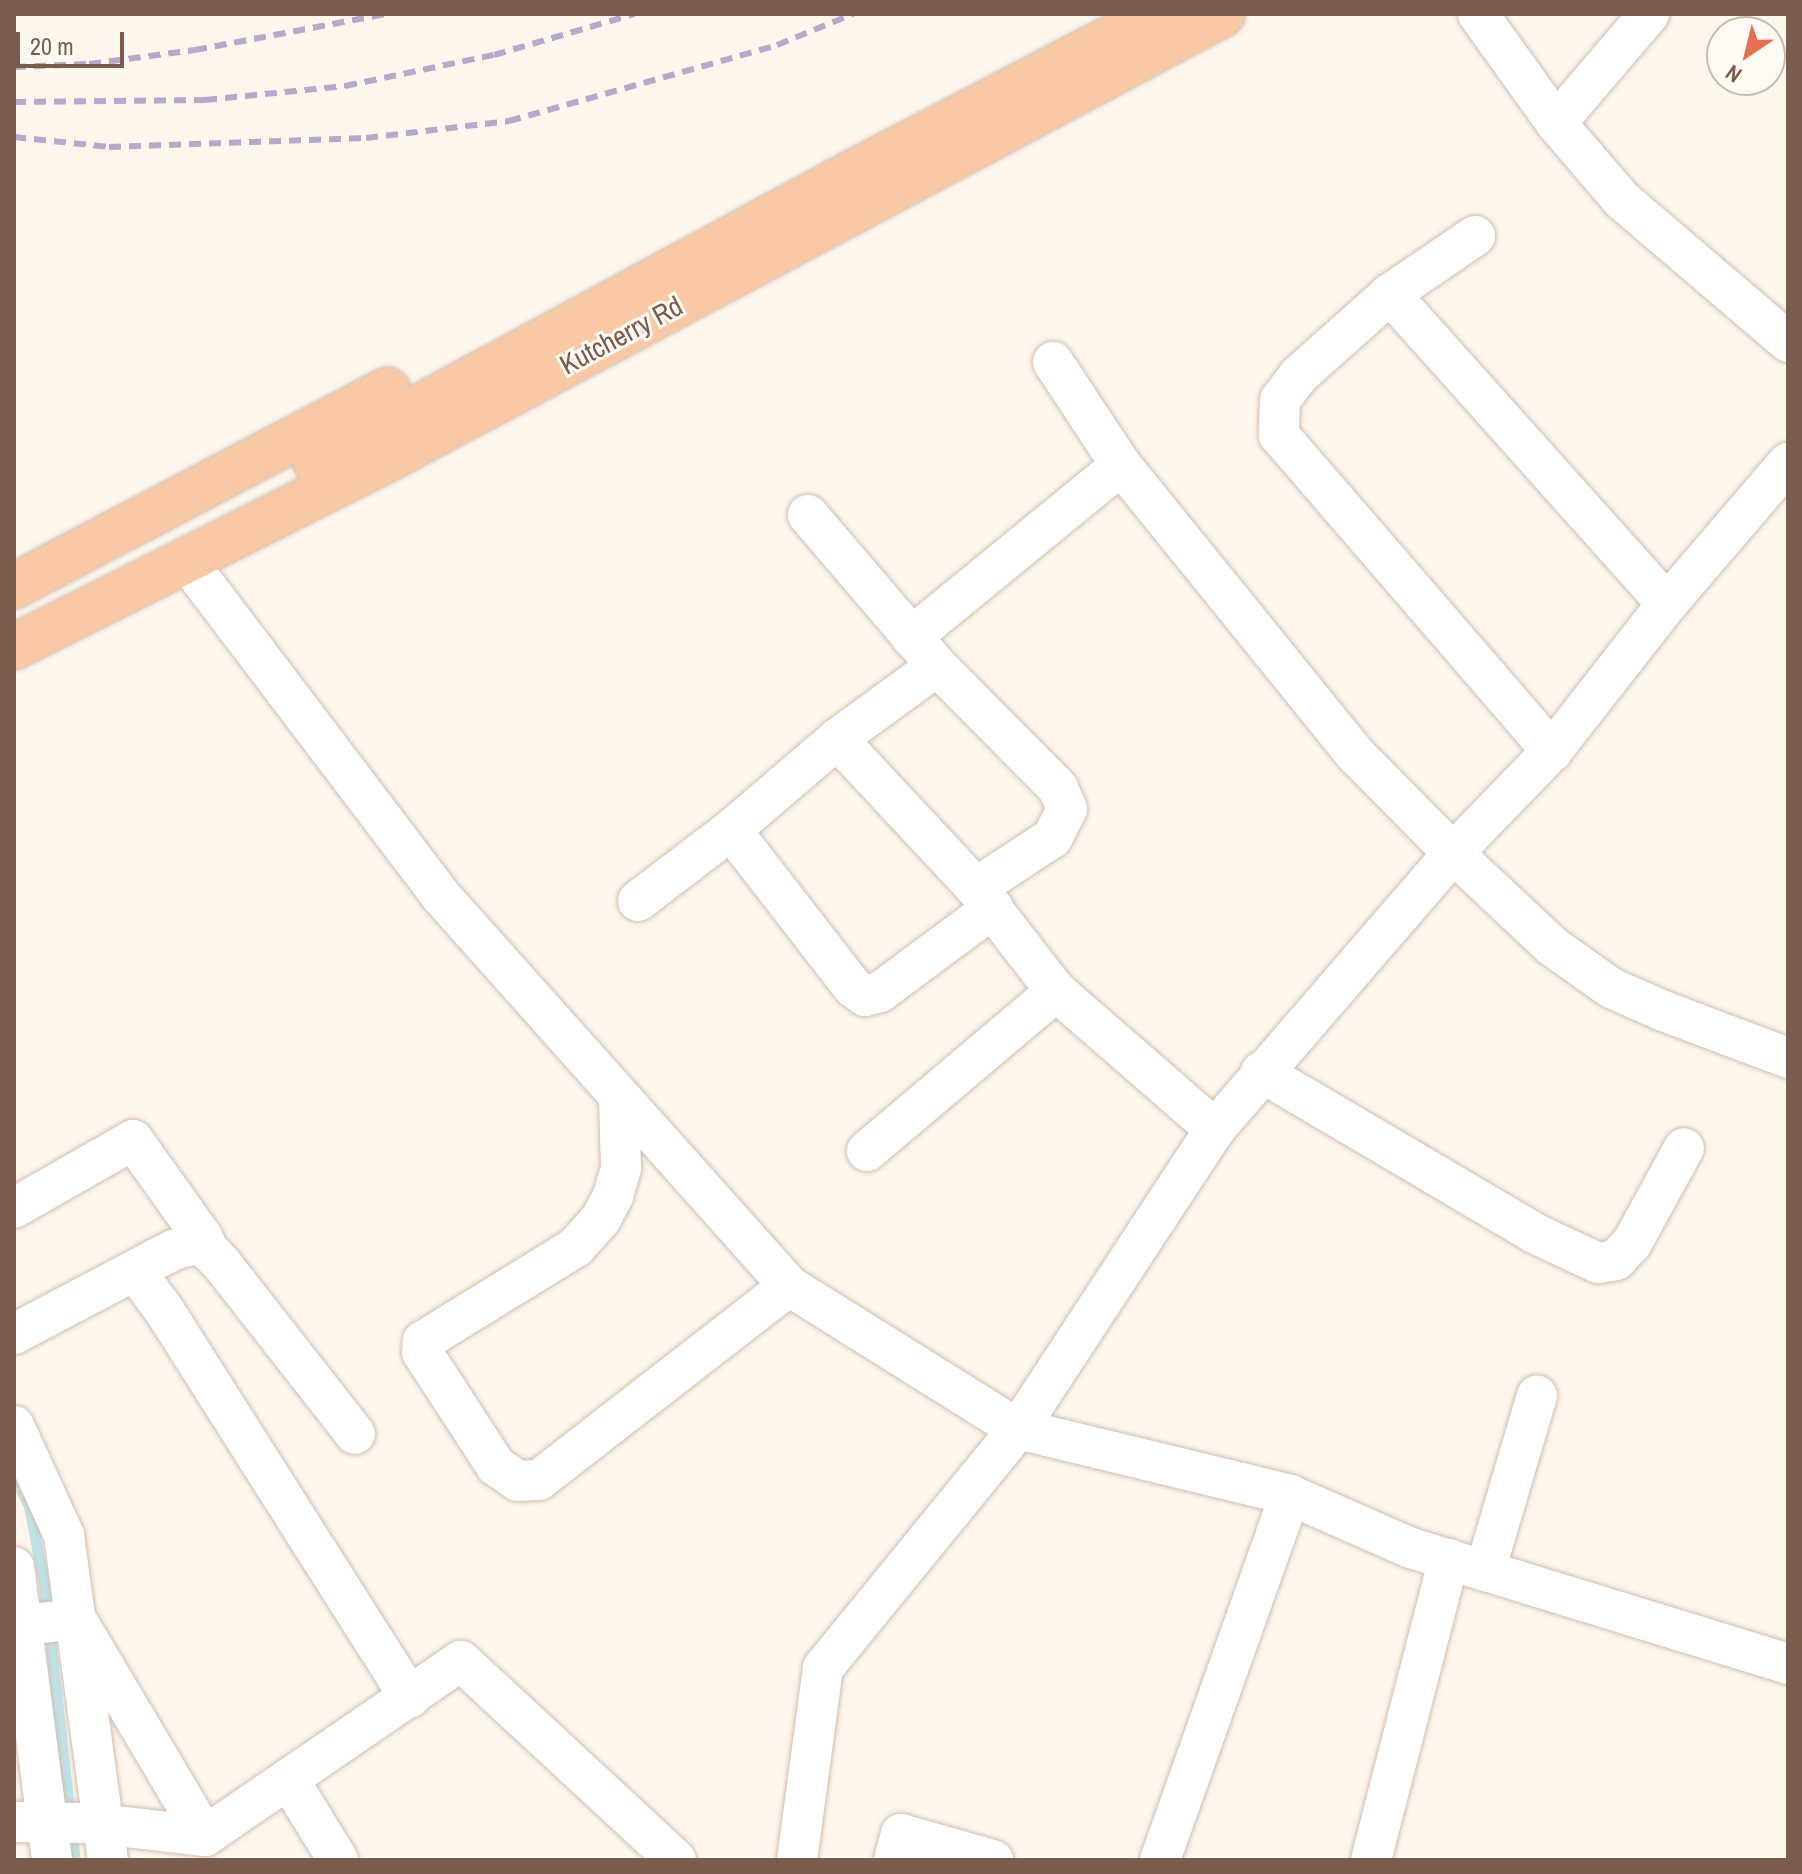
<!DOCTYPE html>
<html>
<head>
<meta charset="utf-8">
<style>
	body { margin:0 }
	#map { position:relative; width:1802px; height:1874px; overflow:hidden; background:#fdf6ec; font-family:"Archivo Narrow",sans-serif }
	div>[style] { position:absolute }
	.stream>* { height:11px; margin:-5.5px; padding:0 5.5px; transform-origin:5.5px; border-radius:5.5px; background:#bfe3e8 }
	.roads { filter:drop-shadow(0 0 2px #d1beb0) drop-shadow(0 0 2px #d1beb0) }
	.minor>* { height:40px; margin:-20px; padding:0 20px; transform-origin:20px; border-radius:20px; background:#fff }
	.trunk>* { height:44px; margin:-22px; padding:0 22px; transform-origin:22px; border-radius:22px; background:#f9c8a4 }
	.rail>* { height:6px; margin-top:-3px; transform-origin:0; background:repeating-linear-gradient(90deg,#b9a8c9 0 12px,transparent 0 20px) }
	span { translate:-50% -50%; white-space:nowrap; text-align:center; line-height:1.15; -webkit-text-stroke:6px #fffaf3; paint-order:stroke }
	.street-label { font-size:28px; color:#7a5c4d }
	.frame { position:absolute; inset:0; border:16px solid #7a5c4d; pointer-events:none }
	.north { position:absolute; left:1706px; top:16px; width:80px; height:80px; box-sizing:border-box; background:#fffaf3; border:2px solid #cabbb1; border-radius:50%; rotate:215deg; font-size:22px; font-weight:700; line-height:32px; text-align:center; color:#7a5c4d }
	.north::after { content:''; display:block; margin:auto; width:28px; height:36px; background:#e76f51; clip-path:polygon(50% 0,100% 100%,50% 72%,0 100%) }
	.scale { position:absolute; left:16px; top:32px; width:108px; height:36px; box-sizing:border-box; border:4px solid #7a5c4d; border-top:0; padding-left:10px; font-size:24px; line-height:28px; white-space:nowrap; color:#7a5c4d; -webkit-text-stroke:6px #fffaf3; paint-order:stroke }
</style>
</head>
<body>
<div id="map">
	<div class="stream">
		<div style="left:14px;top:1475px;width:34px;rotate:64deg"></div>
		<div style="left:29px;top:1506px;width:80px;rotate:79.2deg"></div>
		<div style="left:44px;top:1585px;width:277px;rotate:83.6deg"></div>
	</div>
	<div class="roads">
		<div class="minor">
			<div style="left:1478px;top:14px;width:134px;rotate:54.4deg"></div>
			<div style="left:1556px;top:123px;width:101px;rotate:49.4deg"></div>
			<div style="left:1622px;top:200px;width:218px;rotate:40.5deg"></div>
			<div style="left:1556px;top:123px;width:143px;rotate:-49.5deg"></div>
			<div style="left:1475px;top:236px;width:103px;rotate:145.7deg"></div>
			<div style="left:1390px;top:294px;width:122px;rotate:138.3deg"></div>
			<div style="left:1299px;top:375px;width:31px;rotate:127deg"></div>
			<div style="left:1280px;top:400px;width:35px;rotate:92deg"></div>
			<div style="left:1279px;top:435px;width:418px;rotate:49.2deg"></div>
			<div style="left:1390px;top:294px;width:416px;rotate:48.2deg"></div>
			<div style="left:1053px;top:362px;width:123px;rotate:56.6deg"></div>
			<div style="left:1121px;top:465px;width:373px;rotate:51deg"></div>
			<div style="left:1356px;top:755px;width:138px;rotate:45.3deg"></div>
			<div style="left:1453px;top:853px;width:136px;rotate:43.2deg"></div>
			<div style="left:1552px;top:946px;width:72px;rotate:35.4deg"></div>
			<div style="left:1611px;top:988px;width:55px;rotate:23.7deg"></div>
			<div style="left:1661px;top:1010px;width:136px;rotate:20.7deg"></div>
			<div style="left:808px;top:515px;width:199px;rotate:49.5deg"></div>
			<div style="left:937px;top:666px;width:172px;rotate:45.2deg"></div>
			<div style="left:1058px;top:788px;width:23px;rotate:67deg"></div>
			<div style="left:1067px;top:809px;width:33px;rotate:117deg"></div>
			<div style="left:1052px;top:838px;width:91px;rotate:146.7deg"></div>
			<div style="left:186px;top:560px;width:420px;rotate:52.8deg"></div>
			<div style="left:440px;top:895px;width:524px;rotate:48.25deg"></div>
			<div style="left:789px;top:1286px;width:270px;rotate:32deg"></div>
			<div style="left:1018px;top:1429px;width:359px;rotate:-56.7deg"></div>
			<div style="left:1215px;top:1129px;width:364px;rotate:-49.2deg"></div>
			<div style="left:1453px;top:853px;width:142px;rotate:-45.9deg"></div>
			<div style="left:1552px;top:751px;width:187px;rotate:-52deg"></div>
			<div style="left:1667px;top:604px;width:186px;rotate:-49.4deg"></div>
			<div style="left:911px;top:637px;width:271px;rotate:-39.3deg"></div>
			<div style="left:937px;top:666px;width:124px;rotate:143.9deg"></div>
			<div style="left:837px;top:739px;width:204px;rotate:47deg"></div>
			<div style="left:976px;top:888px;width:130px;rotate:52.2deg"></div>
			<div style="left:1056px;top:991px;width:211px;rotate:41deg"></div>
			<div style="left:731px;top:830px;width:199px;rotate:52.2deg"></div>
			<div style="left:853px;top:987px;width:15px;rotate:37deg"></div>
			<div style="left:865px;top:996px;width:16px;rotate:-15deg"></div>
			<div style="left:880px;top:992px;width:141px;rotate:-36.6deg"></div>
			<div style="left:638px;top:901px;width:117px;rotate:-37.4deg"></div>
			<div style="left:731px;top:830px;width:140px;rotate:-40.6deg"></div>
			<div style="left:1261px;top:1072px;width:317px;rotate:30.5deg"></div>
			<div style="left:1534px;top:1233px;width:71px;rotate:25.1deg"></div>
			<div style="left:1598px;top:1263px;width:18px;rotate:-9deg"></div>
			<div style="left:1616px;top:1260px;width:23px;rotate:-47deg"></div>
			<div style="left:1632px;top:1243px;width:108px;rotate:-61.3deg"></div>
			<div style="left:619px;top:1096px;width:72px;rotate:88.4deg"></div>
			<div style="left:621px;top:1168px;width:29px;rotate:106deg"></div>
			<div style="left:613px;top:1196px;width:27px;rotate:118deg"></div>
			<div style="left:600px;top:1220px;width:36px;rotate:132deg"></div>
			<div style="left:576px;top:1247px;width:180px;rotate:148.4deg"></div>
			<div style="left:423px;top:1341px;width:11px;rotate:95deg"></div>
			<div style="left:422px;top:1352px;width:136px;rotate:57deg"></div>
			<div style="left:496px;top:1466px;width:27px;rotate:34deg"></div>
			<div style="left:518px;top:1481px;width:21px;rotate:-3deg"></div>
			<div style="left:539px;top:1480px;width:316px;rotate:-37.8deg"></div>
			<div style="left:867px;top:1151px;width:248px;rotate:-40.2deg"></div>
			<div style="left:14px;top:1208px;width:137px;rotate:-29.7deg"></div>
			<div style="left:133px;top:1140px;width:120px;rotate:54.5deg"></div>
			<div style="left:203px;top:1238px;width:13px;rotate:67deg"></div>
			<div style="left:135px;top:1271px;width:49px;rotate:53.4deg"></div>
			<div style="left:164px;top:1310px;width:459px;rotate:57.6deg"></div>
			<div style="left:14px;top:1334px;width:180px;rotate:-27.8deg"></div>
			<div style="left:173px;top:1250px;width:24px;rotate:-15deg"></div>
			<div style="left:196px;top:1244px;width:13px;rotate:27deg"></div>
			<div style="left:208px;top:1250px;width:18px;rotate:45deg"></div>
			<div style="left:221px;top:1263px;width:217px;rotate:51.9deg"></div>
			<div style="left:14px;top:1426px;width:120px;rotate:65.4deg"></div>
			<div style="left:64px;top:1535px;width:328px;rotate:82.3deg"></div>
			<div style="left:14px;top:1567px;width:295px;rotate:82.6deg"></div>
			<div style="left:1485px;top:1571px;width:183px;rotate:-73.5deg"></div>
			<div style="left:14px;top:1626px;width:62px;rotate:-6.4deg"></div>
			<div style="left:76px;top:1619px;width:252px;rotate:59.3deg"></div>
			<div style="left:289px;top:1780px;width:94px;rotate:58.5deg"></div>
			<div style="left:14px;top:1822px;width:77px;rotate:0.7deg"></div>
			<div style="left:91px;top:1823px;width:115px;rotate:6.5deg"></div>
			<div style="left:205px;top:1836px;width:310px;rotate:-34.4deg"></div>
			<div style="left:461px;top:1661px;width:293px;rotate:42.8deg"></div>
			<div style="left:797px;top:1860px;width:194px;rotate:-82.3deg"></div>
			<div style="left:823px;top:1668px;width:308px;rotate:-50.8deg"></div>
			<div style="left:1018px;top:1429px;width:280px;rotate:13.6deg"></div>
			<div style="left:1290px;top:1495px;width:132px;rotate:23.7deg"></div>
			<div style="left:1411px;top:1548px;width:394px;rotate:17.1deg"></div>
			<div style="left:894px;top:1860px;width:27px;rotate:-75deg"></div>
			<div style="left:901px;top:1834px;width:96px;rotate:15.8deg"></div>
			<div style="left:1160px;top:1860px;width:387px;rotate:-70.4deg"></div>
			<div style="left:1371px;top:1860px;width:311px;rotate:-75.5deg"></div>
		</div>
		<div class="trunk">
			<div style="left:316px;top:463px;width:614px;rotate:-28.4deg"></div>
			<div style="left:856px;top:171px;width:340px;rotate:-27.5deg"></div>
			<div style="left:14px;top:586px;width:422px;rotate:-27.7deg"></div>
			<div style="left:14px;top:647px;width:416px;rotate:-26.7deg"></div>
			<div style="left:386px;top:460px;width:948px;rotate:-28.05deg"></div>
		</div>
	</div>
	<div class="rail">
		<div style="left:14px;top:67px;width:75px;rotate:-2.3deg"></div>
		<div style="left:89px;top:64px;width:107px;rotate:-7.5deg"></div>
		<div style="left:195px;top:50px;width:194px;rotate:-10.7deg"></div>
		<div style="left:14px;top:102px;width:191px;rotate:-0.6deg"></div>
		<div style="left:205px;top:100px;width:141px;rotate:-5.7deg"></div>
		<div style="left:345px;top:86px;width:152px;rotate:-11.8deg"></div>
		<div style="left:494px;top:55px;width:146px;rotate:-16.3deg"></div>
		<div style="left:14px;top:137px;width:96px;rotate:6deg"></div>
		<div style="left:109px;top:147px;width:257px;rotate:-2deg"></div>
		<div style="left:366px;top:138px;width:144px;rotate:-6.8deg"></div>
		<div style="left:509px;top:121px;width:279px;rotate:-15.8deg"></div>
		<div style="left:777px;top:45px;width:82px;rotate:-22.2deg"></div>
	</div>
	<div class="street-label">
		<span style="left:621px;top:335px;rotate:-28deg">Kutcherry Rd</span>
	</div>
	<div class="frame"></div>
	<div class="north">N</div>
	<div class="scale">20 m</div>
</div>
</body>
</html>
